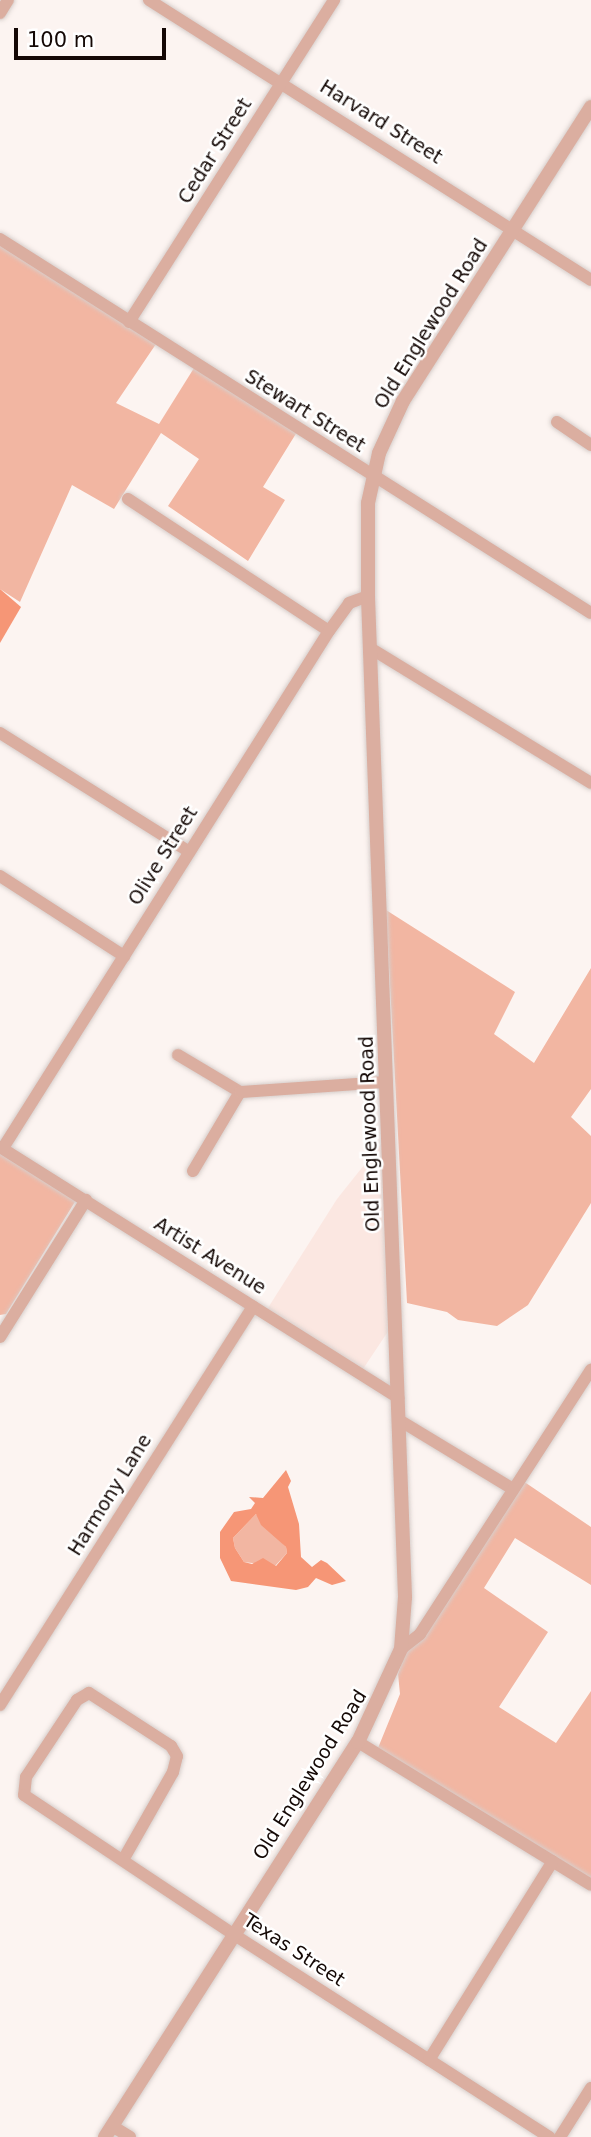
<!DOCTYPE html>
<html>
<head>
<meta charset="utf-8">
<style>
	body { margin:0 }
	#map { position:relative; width:591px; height:2137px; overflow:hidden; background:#fcf4f1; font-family:"DejaVu Sans",sans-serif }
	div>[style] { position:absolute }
	.built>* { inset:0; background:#fbe7e1 }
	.green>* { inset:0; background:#f2b6a2 }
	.water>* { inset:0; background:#f69676 }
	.roads { filter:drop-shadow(0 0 2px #d7cecb) drop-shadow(0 0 2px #d7cecb) }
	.minor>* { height:12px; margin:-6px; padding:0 6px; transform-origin:6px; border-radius:6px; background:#dbaea0 }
	.tertiary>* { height:14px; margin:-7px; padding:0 7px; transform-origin:7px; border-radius:7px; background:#dbaea0 }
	span { translate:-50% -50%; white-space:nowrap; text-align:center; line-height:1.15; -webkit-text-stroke:5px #fff; paint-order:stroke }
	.street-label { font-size:19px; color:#140805 }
	.scale { position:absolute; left:14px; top:28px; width:152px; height:32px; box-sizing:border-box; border:4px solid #140805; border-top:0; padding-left:9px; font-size:21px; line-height:24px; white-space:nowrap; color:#140805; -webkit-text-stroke:5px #fff; paint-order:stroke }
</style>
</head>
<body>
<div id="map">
	<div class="built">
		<div style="clip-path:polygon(384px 1140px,391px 1327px,361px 1372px,266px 1311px,337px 1199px)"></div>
	</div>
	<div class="green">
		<div style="clip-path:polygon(0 246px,156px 344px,116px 403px,159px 424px,194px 368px,297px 432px,263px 487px,285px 500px,248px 561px,168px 506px,199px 459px,161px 433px,114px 509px,72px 485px,20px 602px,0 589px)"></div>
		<div style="clip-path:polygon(386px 910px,515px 992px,494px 1034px,534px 1063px,591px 968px,591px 1089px,571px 1117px,591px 1136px,591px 1203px,528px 1305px,497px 1326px,458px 1320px,447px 1312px,407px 1303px)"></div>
		<div style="clip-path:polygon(0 1145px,81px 1192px,6px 1314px,0 1315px)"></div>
		<div style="clip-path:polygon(523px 1481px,591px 1527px,591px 1585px,515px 1538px,484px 1588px,548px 1632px,499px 1707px,556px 1743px,591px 1691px,591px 1889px,378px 1748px,400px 1694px,398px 1674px,406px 1651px)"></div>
		<div style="clip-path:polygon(256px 1514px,286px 1547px,287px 1553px,275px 1566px,244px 1562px,235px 1548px,233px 1538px)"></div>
	</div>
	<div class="water">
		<div style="clip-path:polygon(0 589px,21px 607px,0 643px)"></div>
		<div style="clip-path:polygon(evenodd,286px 1470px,291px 1481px,288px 1487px,299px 1524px,301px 1557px,312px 1567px,321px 1560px,327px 1563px,346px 1581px,332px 1585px,316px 1578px,308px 1587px,296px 1590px,231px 1581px,220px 1558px,220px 1532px,234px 1512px,251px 1509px,255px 1503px,249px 1497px,263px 1498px,286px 1470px,256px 1514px,261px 1525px,286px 1547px,287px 1553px,276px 1566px,263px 1558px,252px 1564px,244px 1562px,235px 1548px,233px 1538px,256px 1514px)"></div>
	</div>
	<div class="roads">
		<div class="minor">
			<div style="left:149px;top:0;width:523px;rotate:32.35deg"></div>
			<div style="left:0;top:13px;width:15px;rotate:-58deg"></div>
			<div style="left:0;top:239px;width:699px;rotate:32.33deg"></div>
			<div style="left:129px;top:322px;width:382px;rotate:-57.5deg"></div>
			<div style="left:557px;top:422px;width:41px;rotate:34.1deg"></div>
			<div style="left:128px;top:499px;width:240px;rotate:33.3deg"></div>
			<div style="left:370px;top:648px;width:259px;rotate:31.4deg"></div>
			<div style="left:0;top:733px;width:222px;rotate:32.1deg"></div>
			<div style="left:0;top:876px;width:148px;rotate:32.8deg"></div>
			<div style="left:178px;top:1055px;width:72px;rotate:30.8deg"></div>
			<div style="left:0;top:1147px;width:471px;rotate:32.2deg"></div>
			<div style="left:3px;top:1148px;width:611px;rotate:-57.77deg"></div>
			<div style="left:329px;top:631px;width:34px;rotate:-54deg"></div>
			<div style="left:349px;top:603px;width:20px;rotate:-20deg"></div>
			<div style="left:193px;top:1171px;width:92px;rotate:-59.3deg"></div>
			<div style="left:240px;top:1092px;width:147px;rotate:-3.9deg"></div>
			<div style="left:0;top:1337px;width:162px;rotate:-57.9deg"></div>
			<div style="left:399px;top:1420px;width:133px;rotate:31.2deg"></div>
			<div style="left:401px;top:1649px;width:24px;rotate:-38deg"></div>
			<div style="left:420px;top:1634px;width:315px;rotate:-57.1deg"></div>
			<div style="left:0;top:1705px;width:472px;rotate:-57.6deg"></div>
			<div style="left:358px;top:1742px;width:273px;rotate:31.5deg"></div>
			<div style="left:123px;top:1860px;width:101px;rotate:-60.4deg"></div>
			<div style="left:173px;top:1772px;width:16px;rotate:-76deg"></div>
			<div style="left:177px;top:1756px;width:12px;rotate:-121deg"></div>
			<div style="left:171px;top:1746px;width:98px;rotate:-147.1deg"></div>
			<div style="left:89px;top:1693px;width:14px;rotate:150deg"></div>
			<div style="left:77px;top:1700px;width:92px;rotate:123.5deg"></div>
			<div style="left:26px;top:1777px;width:18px;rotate:96deg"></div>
			<div style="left:24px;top:1795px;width:251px;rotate:33.6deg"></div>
			<div style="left:233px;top:1934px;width:376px;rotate:32.7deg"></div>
			<div style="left:429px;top:2060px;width:234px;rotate:-58.1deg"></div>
			<div style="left:112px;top:2126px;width:21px;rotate:31deg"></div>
			<div style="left:560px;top:2137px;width:58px;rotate:-57.7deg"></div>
		</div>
		<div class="tertiary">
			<div style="left:105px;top:2137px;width:469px;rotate:-57.4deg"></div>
			<div style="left:358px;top:1742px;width:102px;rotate:-65.2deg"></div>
			<div style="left:401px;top:1649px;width:52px;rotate:-85.6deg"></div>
			<div style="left:405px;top:1597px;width:1002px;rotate:-92.12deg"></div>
			<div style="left:368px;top:596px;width:93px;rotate:-90deg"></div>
			<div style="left:368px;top:503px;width:51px;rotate:-77.6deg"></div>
			<div style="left:379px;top:453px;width:57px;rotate:-65.2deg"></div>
			<div style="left:403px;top:401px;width:349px;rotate:-57.4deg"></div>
		</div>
	</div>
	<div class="street-label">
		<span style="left:381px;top:122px;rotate:32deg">Harvard Street</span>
		<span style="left:215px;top:151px;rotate:-58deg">Cedar Street</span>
		<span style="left:431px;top:324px;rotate:-58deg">Old Englewood Road</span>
		<span style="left:305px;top:411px;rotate:32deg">Stewart Street</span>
		<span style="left:163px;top:856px;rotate:-58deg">Olive Street</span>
		<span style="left:370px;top:1134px;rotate:-92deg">Old Englewood Road</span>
		<span style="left:210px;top:1256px;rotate:32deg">Artist Avenue</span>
		<span style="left:110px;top:1495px;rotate:-58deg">Harmony Lane</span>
		<span style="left:310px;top:1775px;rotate:-58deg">Old Englewood Road</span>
		<span style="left:294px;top:1950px;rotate:33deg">Texas Street</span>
	</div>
	<div class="scale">100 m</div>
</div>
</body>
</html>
